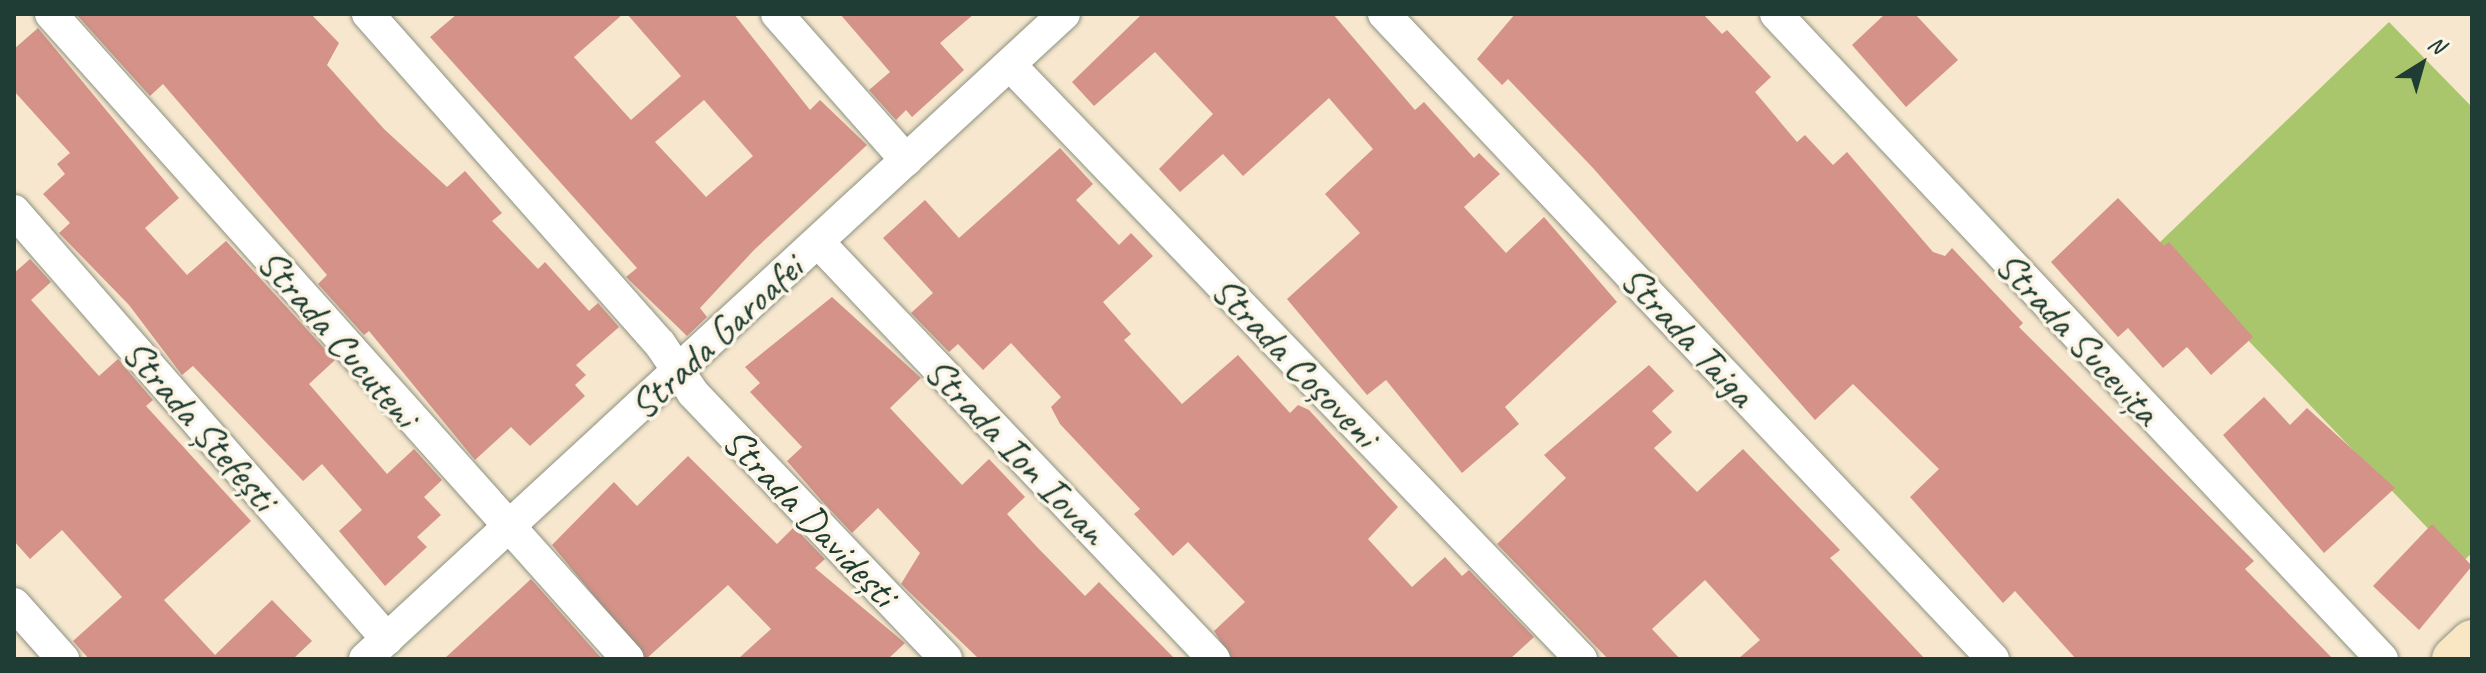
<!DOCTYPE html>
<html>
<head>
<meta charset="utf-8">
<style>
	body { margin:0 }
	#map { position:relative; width:2486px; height:673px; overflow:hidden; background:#f7e7ce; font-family:Caveat,sans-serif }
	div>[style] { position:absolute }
	.green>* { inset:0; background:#a9c66d }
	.building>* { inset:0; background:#d49288 }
	.roads { filter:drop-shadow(0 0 2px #8b9281) drop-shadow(0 0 2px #8b9281) }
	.street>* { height:32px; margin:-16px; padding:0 16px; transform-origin:16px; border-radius:16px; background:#fff }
	.secondary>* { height:44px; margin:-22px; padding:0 22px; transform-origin:22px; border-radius:22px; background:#f9e7c3 }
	span { translate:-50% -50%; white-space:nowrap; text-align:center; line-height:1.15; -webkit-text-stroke:7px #fcf5e5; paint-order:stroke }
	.street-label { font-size:40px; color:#1f3d34 }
	.frame { position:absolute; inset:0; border:16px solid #1f3d34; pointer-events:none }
	.north { position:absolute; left:2382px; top:24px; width:80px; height:80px; -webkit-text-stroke:6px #fcf5e5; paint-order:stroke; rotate:37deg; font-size:22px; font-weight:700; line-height:32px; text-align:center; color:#1f3d34 }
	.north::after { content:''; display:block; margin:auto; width:28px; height:36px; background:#1f3d34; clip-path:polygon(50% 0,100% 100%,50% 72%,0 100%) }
</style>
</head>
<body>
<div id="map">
	<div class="green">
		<div style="clip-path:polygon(2389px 22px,2472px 107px,2472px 553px,2461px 563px,2157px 245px)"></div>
	</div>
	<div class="building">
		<div style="clip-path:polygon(76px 14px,311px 14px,339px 43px,327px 65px,384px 129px,447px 187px,465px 171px,502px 213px,492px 221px,538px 269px,545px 262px,589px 311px,598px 303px,619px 327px,576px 365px,586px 375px,575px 385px,585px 396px,530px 446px,511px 427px,475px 460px,369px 331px,364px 335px,318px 284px,327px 275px,163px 84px,150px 96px)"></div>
		<div style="clip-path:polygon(evenodd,457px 14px,623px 14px,574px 57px,631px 120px,681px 76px,627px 14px,734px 14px,810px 110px,820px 100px,867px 145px,754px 250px,700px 308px,707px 317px,687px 336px,626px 277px,637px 268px,430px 37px,457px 14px,704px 100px,753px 156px,706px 197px,655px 142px,704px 100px)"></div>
		<div style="clip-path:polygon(840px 14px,974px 14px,940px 43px,964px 70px,912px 117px,906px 110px,896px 120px,869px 90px,890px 72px)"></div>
		<div style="clip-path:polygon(1142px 14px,1333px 14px,1415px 110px,1424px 102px,1474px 158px,1479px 153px,1500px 174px,1464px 207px,1506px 253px,1544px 217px,1617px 302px,1505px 407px,1519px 424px,1462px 473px,1386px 380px,1367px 395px,1287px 299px,1360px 233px,1325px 194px,1373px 149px,1329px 98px,1243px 176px,1223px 154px,1180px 192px,1159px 169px,1213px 114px,1155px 52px,1094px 106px,1072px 82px)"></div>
		<div style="clip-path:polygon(1515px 14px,1703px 14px,1722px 34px,1727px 30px,1771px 77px,1755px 92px,1797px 142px,1805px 135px,1833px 165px,1847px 152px,1933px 252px,1945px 256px,1952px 248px,2023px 323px,2019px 327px,2254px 561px,2245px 569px,2333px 659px,2076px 659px,2015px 591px,2003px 603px,1910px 497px,1939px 469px,1853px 384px,1815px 420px,1593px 168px,1508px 79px,1502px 85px,1477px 59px)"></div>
		<div style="clip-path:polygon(1885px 14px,1915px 14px,1958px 60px,1906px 107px,1852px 45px)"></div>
		<div style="clip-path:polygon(38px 28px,179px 198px,145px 228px,187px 275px,226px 241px,335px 360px,309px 384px,387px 474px,414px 449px,442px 480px,424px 497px,441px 515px,417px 537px,427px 547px,385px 586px,339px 531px,362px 510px,322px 464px,303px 481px,193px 366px,182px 375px,129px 305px,59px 233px,70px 223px,43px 194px,65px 174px,57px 164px,70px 153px,14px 91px,14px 49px)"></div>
		<div style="clip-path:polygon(1060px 148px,1093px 184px,1076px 200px,1119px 245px,1131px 233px,1153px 256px,1103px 302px,1131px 334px,1124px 340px,1182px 404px,1238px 355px,1290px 413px,1298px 405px,1309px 410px,1398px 507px,1368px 539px,1412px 587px,1445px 557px,1462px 576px,1469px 570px,1534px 637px,1510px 659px,1232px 659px,1214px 631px,1245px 602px,1188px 542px,1173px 556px,1134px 514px,1140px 509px,1060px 424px,1051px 407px,1061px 397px,1011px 343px,983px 370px,958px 344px,949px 352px,911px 313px,933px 293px,883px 238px,925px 200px,959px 238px)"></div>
		<div style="clip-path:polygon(2118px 198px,2164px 246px,2169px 242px,2253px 337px,2211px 375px,2187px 347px,2163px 368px,2128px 328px,2118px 337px,2051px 262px)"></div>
		<div style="clip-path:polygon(30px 259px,51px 282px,31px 300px,99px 376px,118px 359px,153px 400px,146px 406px,251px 521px,164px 600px,215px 655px,272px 600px,312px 641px,293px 659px,89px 659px,73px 641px,122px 597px,62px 530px,30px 559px,14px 541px,14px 273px)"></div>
		<div style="clip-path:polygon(832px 297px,921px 378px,890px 408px,962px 485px,989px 459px,1025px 497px,1007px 514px,1037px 547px,1085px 596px,1099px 582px,1175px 659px,979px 659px,901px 584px,920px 553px,878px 508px,852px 533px,821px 500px,787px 461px,802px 447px,750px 392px,760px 383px,745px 367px)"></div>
		<div style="clip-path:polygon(1649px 365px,1674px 391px,1652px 411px,1672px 432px,1654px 448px,1697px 492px,1743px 449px,1840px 550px,1830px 558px,1925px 659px,1738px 659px,1760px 640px,1705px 580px,1652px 629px,1680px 659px,1608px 659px,1497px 544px,1566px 478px,1544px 455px)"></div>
		<div style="clip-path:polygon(2264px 397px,2290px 425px,2307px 408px,2395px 488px,2324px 553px,2223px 435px)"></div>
		<div style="clip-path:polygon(688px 456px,777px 544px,794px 527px,825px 559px,815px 568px,905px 643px,888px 659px,738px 659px,771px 629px,728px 585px,646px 659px,552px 545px,614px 482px,637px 506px)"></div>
		<div style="clip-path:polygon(2432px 524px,2472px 566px,2419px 630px,2373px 586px)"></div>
		<div style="clip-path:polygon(531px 579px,602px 659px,444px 659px)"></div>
	</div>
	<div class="roads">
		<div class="street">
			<div style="left:51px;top:14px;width:865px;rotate:48.19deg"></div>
			<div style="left:368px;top:14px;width:441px;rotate:48.5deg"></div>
			<div style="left:660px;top:344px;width:59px;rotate:56deg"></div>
			<div style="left:693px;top:393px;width:367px;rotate:46.4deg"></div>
			<div style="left:777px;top:14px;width:195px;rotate:48.5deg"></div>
			<div style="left:1384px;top:14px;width:887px;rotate:46.64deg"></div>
			<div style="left:1776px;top:14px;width:885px;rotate:46.79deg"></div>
			<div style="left:1010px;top:65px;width:824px;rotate:46.13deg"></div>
			<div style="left:14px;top:211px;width:568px;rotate:48.93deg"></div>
			<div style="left:818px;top:242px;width:575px;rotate:46.48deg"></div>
			<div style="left:14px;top:604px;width:74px;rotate:48.3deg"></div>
			<div style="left:365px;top:659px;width:951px;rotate:-42.7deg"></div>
		</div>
		<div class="secondary">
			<div style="left:2454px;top:659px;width:25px;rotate:-43deg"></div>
		</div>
	</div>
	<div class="street-label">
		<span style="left:1688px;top:336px;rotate:47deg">Strada Taiga</span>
		<span style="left:716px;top:337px;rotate:-43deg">Strada Garoafei</span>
		<span style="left:338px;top:338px;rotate:49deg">Strada Cucuteni</span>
		<span style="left:2078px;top:338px;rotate:47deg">Strada Sucevița</span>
		<span style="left:1295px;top:362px;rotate:46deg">Strada Coșoveni</span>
		<span style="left:200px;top:425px;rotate:49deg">Strada Ștefești</span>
		<span style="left:1016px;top:451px;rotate:46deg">Strada Ion Iovan</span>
		<span style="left:810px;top:517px;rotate:46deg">Strada Davidești</span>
	</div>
	<div class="frame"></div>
	<div class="north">N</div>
</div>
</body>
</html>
